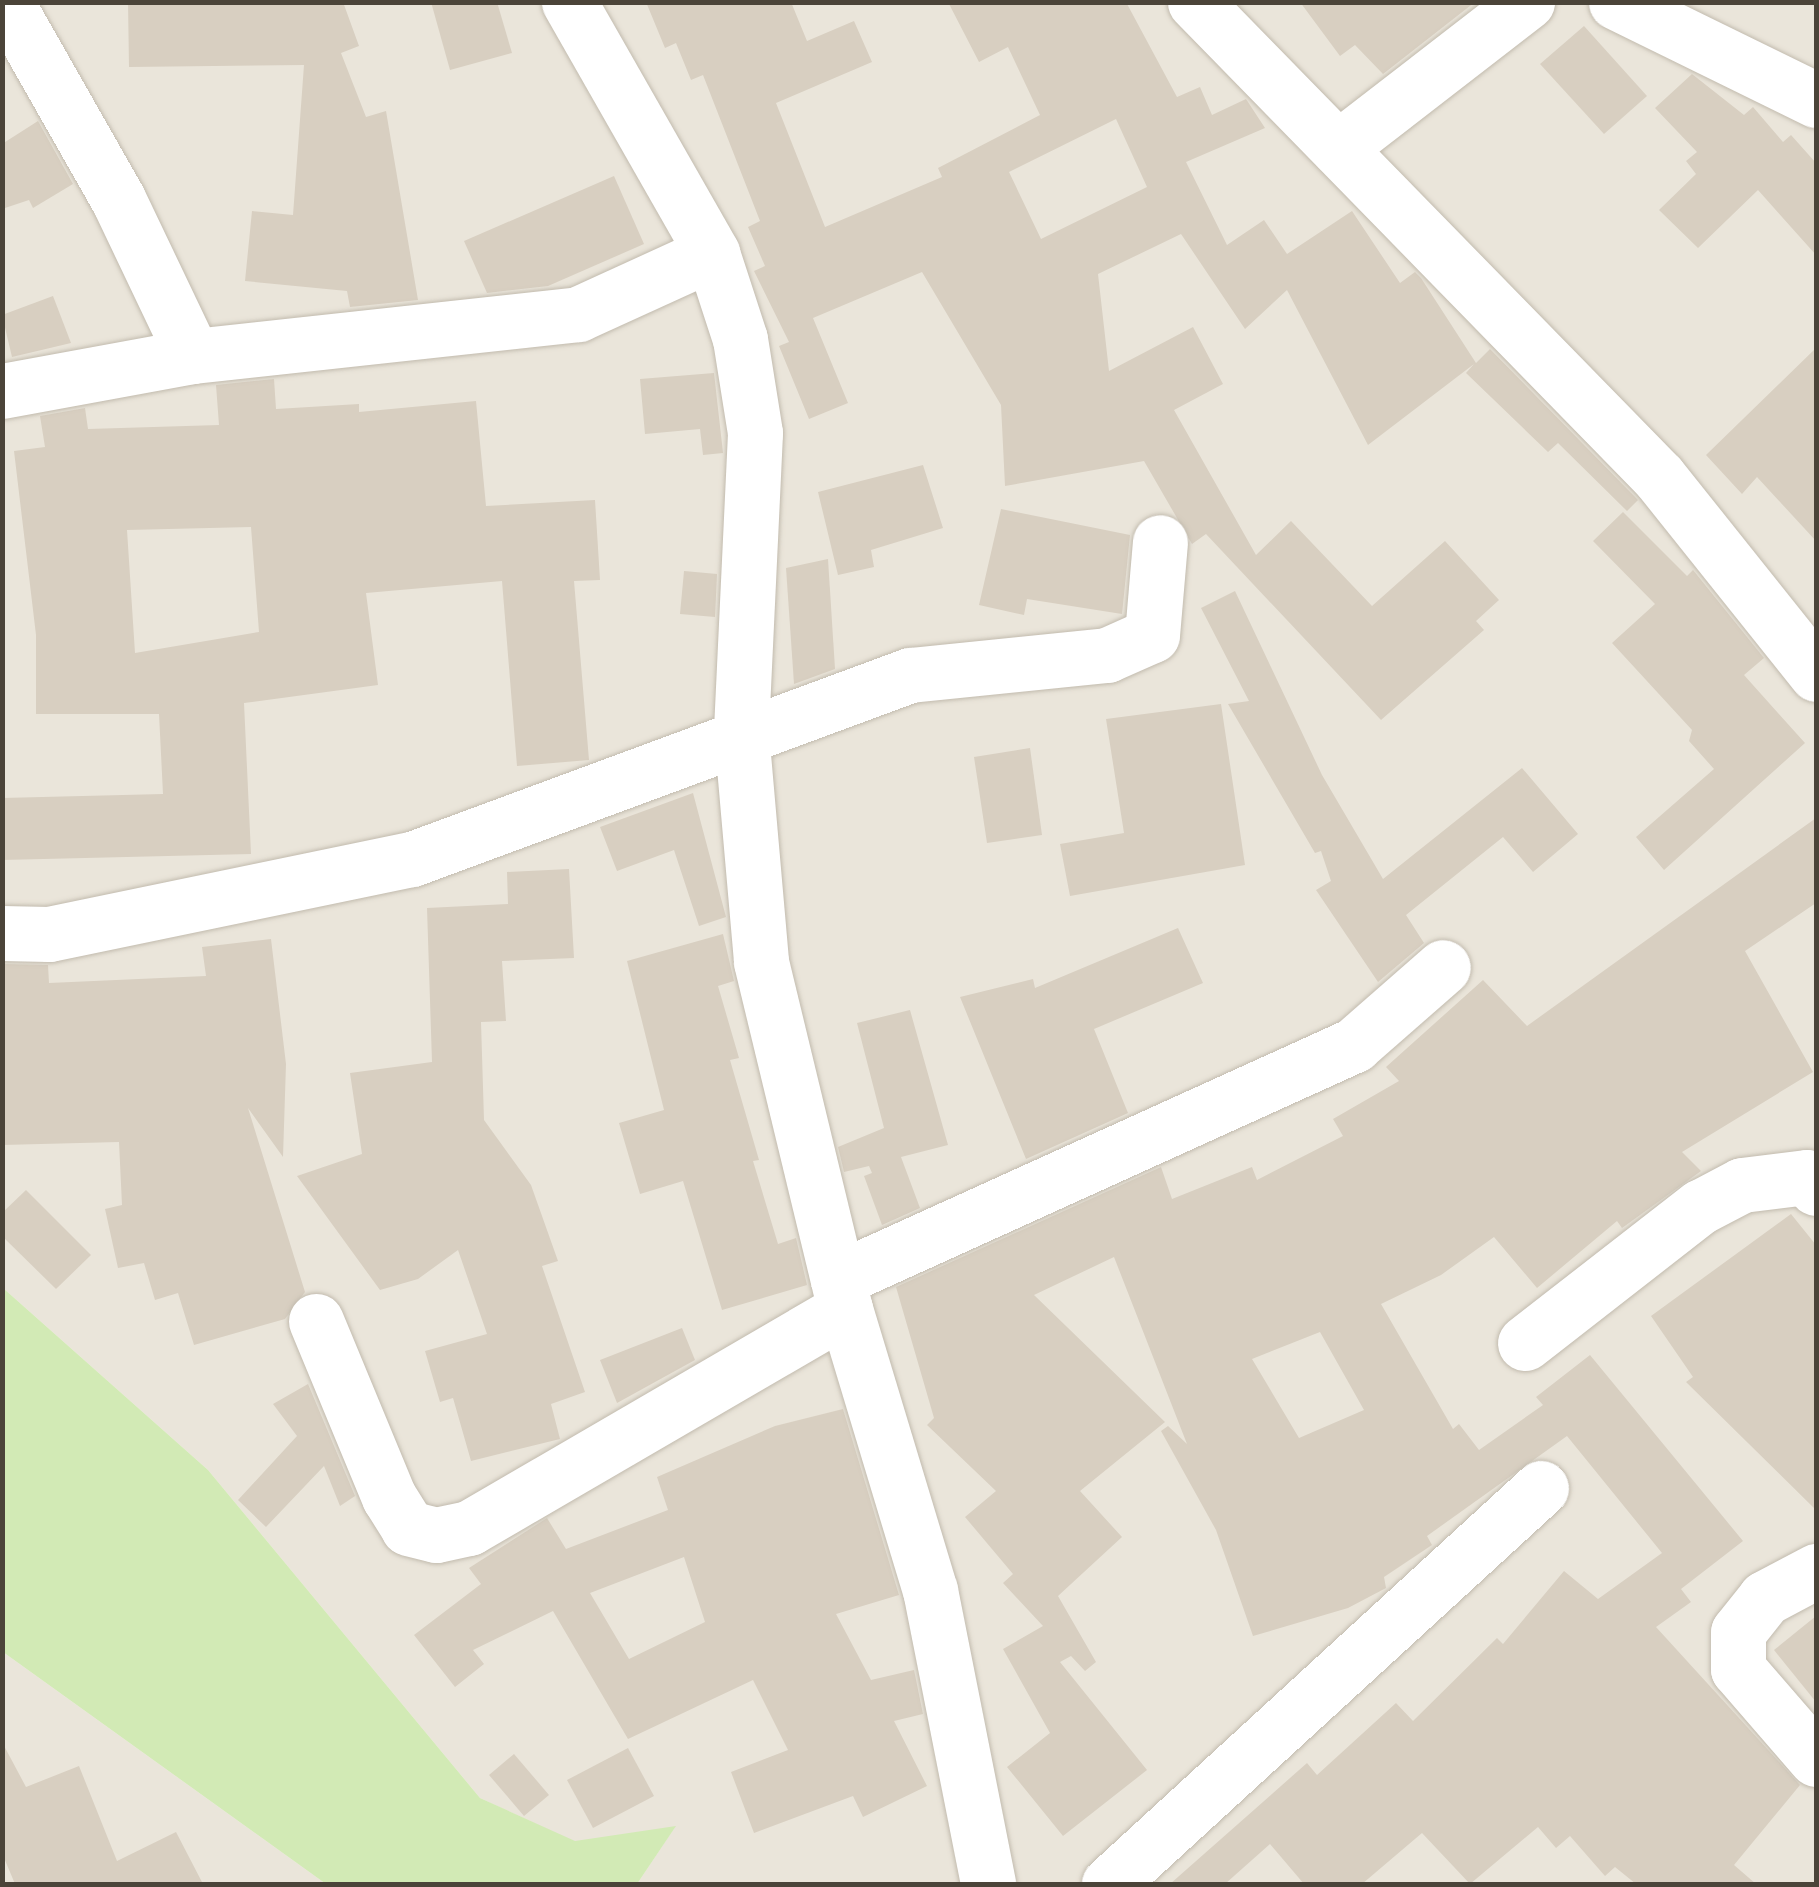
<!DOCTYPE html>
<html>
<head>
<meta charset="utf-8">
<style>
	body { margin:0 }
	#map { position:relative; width:1819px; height:1887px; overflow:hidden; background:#f6f3ec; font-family:Commissioner,sans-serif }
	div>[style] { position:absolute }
	.residential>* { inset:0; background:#eae5da }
	.green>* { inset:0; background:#d2eab5 }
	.building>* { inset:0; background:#d8cfc1 }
	.roads { filter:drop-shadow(0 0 2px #c2bbae) drop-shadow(0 0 2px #c2bbae) }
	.minor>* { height:55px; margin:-27.5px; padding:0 27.5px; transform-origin:27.5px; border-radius:27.5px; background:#fff }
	span { translate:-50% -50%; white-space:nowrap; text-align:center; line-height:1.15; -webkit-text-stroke:8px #fff; paint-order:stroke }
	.frame { position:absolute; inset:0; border:5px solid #4b4439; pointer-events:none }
</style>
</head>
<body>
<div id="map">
	<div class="residential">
		<div style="clip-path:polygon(2px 3px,1816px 3px,1816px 1884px,637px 1884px,675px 1827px,575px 1842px,480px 1798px,208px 1470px,3px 1288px)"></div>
		<div style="clip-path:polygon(3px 1652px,326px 1884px,3px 1884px)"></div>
	</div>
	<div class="green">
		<div style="clip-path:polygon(3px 1288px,208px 1470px,480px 1798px,575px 1841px,676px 1826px,637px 1884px,326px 1884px,3px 1652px)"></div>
	</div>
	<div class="building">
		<div style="clip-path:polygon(128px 2px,343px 2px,359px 46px,341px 53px,366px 117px,386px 111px,418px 300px,350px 307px,347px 291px,245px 281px,252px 211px,293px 215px,304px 65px,129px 67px)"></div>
		<div style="clip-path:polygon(431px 2px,497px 2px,512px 53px,450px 70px)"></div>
		<div style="clip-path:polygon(evenodd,646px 2px,791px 2px,807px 41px,854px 21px,872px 62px,776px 103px,825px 227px,942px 177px,938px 168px,1040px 115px,1008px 47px,979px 62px,948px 2px,1126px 2px,1177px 97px,1200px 87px,1212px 115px,1246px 99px,1265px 128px,1186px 162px,1227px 245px,1264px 220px,1287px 254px,1352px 211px,1400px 283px,1415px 272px,1421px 278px,1476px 363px,1490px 349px,1638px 500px,1627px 511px,1558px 443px,1548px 452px,1466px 373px,1474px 364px,1368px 445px,1287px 290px,1245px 329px,1181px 234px,1098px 274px,1109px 371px,1193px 327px,1223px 384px,1174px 410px,1256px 555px,1291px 521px,1372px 606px,1445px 541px,1499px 600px,1476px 621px,1484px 630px,1381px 720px,1206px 534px,1192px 544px,1144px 461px,1005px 486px,1001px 405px,922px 272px,813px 318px,848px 403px,809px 419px,779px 346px,789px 342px,754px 271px,765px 266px,748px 227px,760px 221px,703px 75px,691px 80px,676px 43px,665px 48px,646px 2px,1116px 119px,1147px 187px,1041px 239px,1009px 172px,1116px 119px)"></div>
		<div style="clip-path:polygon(1300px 2px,1475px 2px,1383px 74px,1355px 45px,1340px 56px)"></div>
		<div style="clip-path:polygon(1584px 26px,1647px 96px,1604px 134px,1540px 64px)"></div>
		<div style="clip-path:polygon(1692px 74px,1744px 115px,1753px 107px,1783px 142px,1791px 135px,1816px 163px,1816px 255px,1758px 190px,1698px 248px,1659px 210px,1696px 174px,1686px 161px,1697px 152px,1655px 108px)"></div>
		<div style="clip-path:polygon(38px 121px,73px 184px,33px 208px,29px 200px,2px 209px,2px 144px)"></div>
		<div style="clip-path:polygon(614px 176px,644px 244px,548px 286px,487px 293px,464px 241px)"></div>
		<div style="clip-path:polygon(53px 296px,71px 343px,12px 357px,2px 315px)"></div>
		<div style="clip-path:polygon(1816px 348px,1816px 541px,1757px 477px,1742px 494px,1706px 455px)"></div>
		<div style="clip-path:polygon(714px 373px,723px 453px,703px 455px,700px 429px,645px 434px,640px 379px)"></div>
		<div style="clip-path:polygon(evenodd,274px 379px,276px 409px,359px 404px,359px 412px,476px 401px,486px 506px,595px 500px,600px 580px,574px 581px,589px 760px,517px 766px,502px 581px,366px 593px,378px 685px,244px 703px,251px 854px,2px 860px,2px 798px,163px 794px,159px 714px,36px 714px,36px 635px,14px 451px,45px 447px,40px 416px,85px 408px,88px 429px,219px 425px,216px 385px,274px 379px,251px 527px,259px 632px,135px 653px,127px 530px,251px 527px)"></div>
		<div style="clip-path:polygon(923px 465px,943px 528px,871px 550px,874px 567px,838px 575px,818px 492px)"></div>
		<div style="clip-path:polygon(1001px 509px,1130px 535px,1122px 614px,1027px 599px,1024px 615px,979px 605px)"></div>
		<div style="clip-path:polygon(1623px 512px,1687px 576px,1693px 570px,1764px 658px,1744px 675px,1805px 743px,1664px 870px,1636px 837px,1714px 769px,1689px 741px,1692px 730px,1612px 643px,1655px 604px,1593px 541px)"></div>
		<div style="clip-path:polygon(828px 559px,835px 669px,794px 684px,786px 568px)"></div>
		<div style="clip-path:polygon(684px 571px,717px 574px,715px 617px,680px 614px)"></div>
		<div style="clip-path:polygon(1235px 591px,1322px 775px,1383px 879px,1522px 768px,1578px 834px,1533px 872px,1503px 837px,1406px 915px,1424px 943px,1378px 982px,1316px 890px,1331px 881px,1321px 851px,1315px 853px,1228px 704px,1249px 701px,1201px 608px)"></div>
		<div style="clip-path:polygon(1221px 704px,1245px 865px,1070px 896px,1060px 844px,1124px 833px,1106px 719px)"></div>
		<div style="clip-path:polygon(1030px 748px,1042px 835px,987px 843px,974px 757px)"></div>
		<div style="clip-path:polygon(693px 793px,726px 917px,699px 926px,674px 850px,617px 871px,600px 827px)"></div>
		<div style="clip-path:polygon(evenodd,1816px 818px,1816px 903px,1745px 951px,1813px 1072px,1682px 1152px,1701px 1171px,1622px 1228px,1617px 1221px,1537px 1288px,1494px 1237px,1441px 1275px,1381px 1304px,1453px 1429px,1459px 1424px,1479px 1450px,1543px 1405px,1536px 1397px,1590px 1355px,1743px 1541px,1681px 1589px,1691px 1602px,1656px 1627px,1800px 1785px,1734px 1865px,1756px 1884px,1636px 1884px,1615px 1867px,1605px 1876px,1570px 1836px,1556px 1848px,1538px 1827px,1470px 1884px,1422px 1833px,1362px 1884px,1304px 1884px,1270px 1844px,1225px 1884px,1170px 1884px,1307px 1763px,1317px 1775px,1396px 1703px,1413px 1721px,1497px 1638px,1503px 1644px,1564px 1571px,1598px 1599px,1662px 1553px,1567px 1436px,1427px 1536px,1432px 1545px,1384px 1577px,1386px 1588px,1348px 1608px,1253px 1636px,1216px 1530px,1161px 1431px,1168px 1426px,1187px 1444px,1114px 1257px,1034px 1295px,1165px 1422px,1080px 1491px,1122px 1537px,1058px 1596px,1096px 1662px,1085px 1671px,1071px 1656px,1060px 1662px,1147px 1770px,1063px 1836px,1007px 1767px,1050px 1733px,1003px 1649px,1043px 1626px,1003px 1583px,1013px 1574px,965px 1517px,996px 1491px,927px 1425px,934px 1418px,896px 1287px,1161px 1167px,1172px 1199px,1252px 1167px,1257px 1180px,1343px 1136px,1333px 1119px,1399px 1081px,1386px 1067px,1483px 980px,1527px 1026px,1816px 818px,1320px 1332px,1364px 1410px,1299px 1438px,1252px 1359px,1320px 1332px)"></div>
		<div style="clip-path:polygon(569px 869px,574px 958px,502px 961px,506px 1021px,481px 1022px,484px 1120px,531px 1185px,558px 1261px,542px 1266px,585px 1392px,551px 1404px,560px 1439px,471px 1461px,453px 1398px,440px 1402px,425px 1351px,487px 1334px,458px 1250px,418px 1279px,380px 1290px,297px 1176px,362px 1154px,350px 1073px,432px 1062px,427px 908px,508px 904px,507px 872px)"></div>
		<div style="clip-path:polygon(1178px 928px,1203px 983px,1094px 1029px,1128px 1113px,1026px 1159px,960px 997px,1033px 979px,1035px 988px)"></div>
		<div style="clip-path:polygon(723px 934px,734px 981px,718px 986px,739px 1058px,730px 1060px,759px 1160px,753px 1161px,778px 1244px,796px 1238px,807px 1285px,722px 1310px,683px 1181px,640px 1194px,619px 1123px,664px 1110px,627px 961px)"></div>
		<div style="clip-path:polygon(271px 939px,286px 1064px,283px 1157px,248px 1108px,305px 1292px,285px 1319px,194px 1345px,178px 1293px,155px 1300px,144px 1263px,118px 1268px,105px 1209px,122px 1205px,119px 1142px,2px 1145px,2px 964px,48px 965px,49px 983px,206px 976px,202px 947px)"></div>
		<div style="clip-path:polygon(910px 1010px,948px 1145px,901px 1157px,920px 1208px,882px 1225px,864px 1176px,872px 1173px,869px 1166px,844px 1172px,838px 1147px,884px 1128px,857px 1023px)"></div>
		<div style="clip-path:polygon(26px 1190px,91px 1255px,56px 1289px,2px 1236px,2px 1213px)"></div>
		<div style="clip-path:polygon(1791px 1214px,1816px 1245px,1816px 1510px,1686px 1382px,1693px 1377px,1651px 1316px)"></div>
		<div style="clip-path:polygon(682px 1328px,695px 1360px,617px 1403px,600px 1360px)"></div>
		<div style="clip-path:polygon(308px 1384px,355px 1496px,340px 1506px,324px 1466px,266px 1527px,238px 1500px,297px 1436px,273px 1404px)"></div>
		<div style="clip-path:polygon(evenodd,843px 1409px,899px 1595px,836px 1614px,871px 1680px,914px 1670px,923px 1714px,894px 1721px,927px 1786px,863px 1817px,853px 1796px,754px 1833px,731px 1772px,788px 1750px,753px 1680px,628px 1739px,553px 1611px,473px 1650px,484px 1664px,455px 1687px,414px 1635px,481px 1584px,469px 1568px,547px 1518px,566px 1549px,668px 1510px,657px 1477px,775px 1426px,843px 1409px,684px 1557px,705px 1622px,629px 1659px,590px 1593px,684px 1557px)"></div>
		<div style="clip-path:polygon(1816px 1616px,1816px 1702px,1774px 1650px)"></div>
		<div style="clip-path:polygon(2px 1742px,26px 1787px,79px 1766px,117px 1861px,176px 1832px,203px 1884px,15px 1884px,2px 1853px)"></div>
		<div style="clip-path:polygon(628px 1748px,654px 1796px,593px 1828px,567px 1780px)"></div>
		<div style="clip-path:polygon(514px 1754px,549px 1795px,524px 1816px,489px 1775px)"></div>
	</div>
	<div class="roads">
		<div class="minor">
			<div style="left:6px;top:2px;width:227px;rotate:60.4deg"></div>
			<div style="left:118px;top:199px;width:174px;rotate:64.5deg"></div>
			<div style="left:569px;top:2px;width:289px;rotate:60.3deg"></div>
			<div style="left:712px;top:253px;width:90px;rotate:72deg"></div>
			<div style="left:740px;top:339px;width:95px;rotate:80.9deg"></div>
			<div style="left:755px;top:433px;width:299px;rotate:92.7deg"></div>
			<div style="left:741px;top:732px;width:231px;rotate:85deg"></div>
			<div style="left:761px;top:962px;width:357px;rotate:76.4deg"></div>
			<div style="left:845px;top:1309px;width:294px;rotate:73.2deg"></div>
			<div style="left:930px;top:1590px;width:300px;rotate:78.8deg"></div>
			<div style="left:1195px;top:2px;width:664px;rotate:45.67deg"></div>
			<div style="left:1659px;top:477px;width:252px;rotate:51.4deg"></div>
			<div style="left:1616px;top:2px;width:223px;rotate:26.1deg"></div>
			<div style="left:1338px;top:148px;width:239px;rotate:-37.7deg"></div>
			<div style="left:2px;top:391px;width:194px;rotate:-10.4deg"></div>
			<div style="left:193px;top:356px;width:387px;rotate:-6.2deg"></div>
			<div style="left:578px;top:314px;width:147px;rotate:-24.5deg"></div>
			<div style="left:2px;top:933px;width:47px;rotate:1.2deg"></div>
			<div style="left:49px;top:934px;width:371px;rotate:-11.7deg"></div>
			<div style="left:412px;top:859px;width:531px;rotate:-20.28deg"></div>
			<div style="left:910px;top:675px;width:198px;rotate:-5.8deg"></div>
			<div style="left:1107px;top:655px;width:49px;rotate:-24deg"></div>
			<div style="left:1152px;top:635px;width:93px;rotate:-85.1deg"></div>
			<div style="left:838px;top:1279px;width:567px;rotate:-24.39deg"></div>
			<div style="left:1354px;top:1045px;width:118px;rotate:-41.2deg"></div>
			<div style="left:316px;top:1321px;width:191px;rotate:67.5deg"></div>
			<div style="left:389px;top:1497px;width:36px;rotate:58deg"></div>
			<div style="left:408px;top:1528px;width:29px;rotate:14deg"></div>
			<div style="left:436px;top:1535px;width:34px;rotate:-12deg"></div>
			<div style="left:469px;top:1528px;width:435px;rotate:-30.2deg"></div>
			<div style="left:1525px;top:1343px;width:222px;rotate:-37.9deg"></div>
			<div style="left:1700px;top:1207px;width:47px;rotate:-27.6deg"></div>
			<div style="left:1742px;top:1185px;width:65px;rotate:-7deg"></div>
			<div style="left:1807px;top:1177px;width:14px;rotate:51deg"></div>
			<div style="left:1816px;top:1571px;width:58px;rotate:152.1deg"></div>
			<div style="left:1765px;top:1598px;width:43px;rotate:128.5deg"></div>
			<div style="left:1738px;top:1632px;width:37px;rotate:90deg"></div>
			<div style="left:1738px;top:1669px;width:119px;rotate:49.1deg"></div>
			<div style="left:1109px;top:1884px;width:586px;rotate:-42.51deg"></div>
		</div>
	</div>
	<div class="frame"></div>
</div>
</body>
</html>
